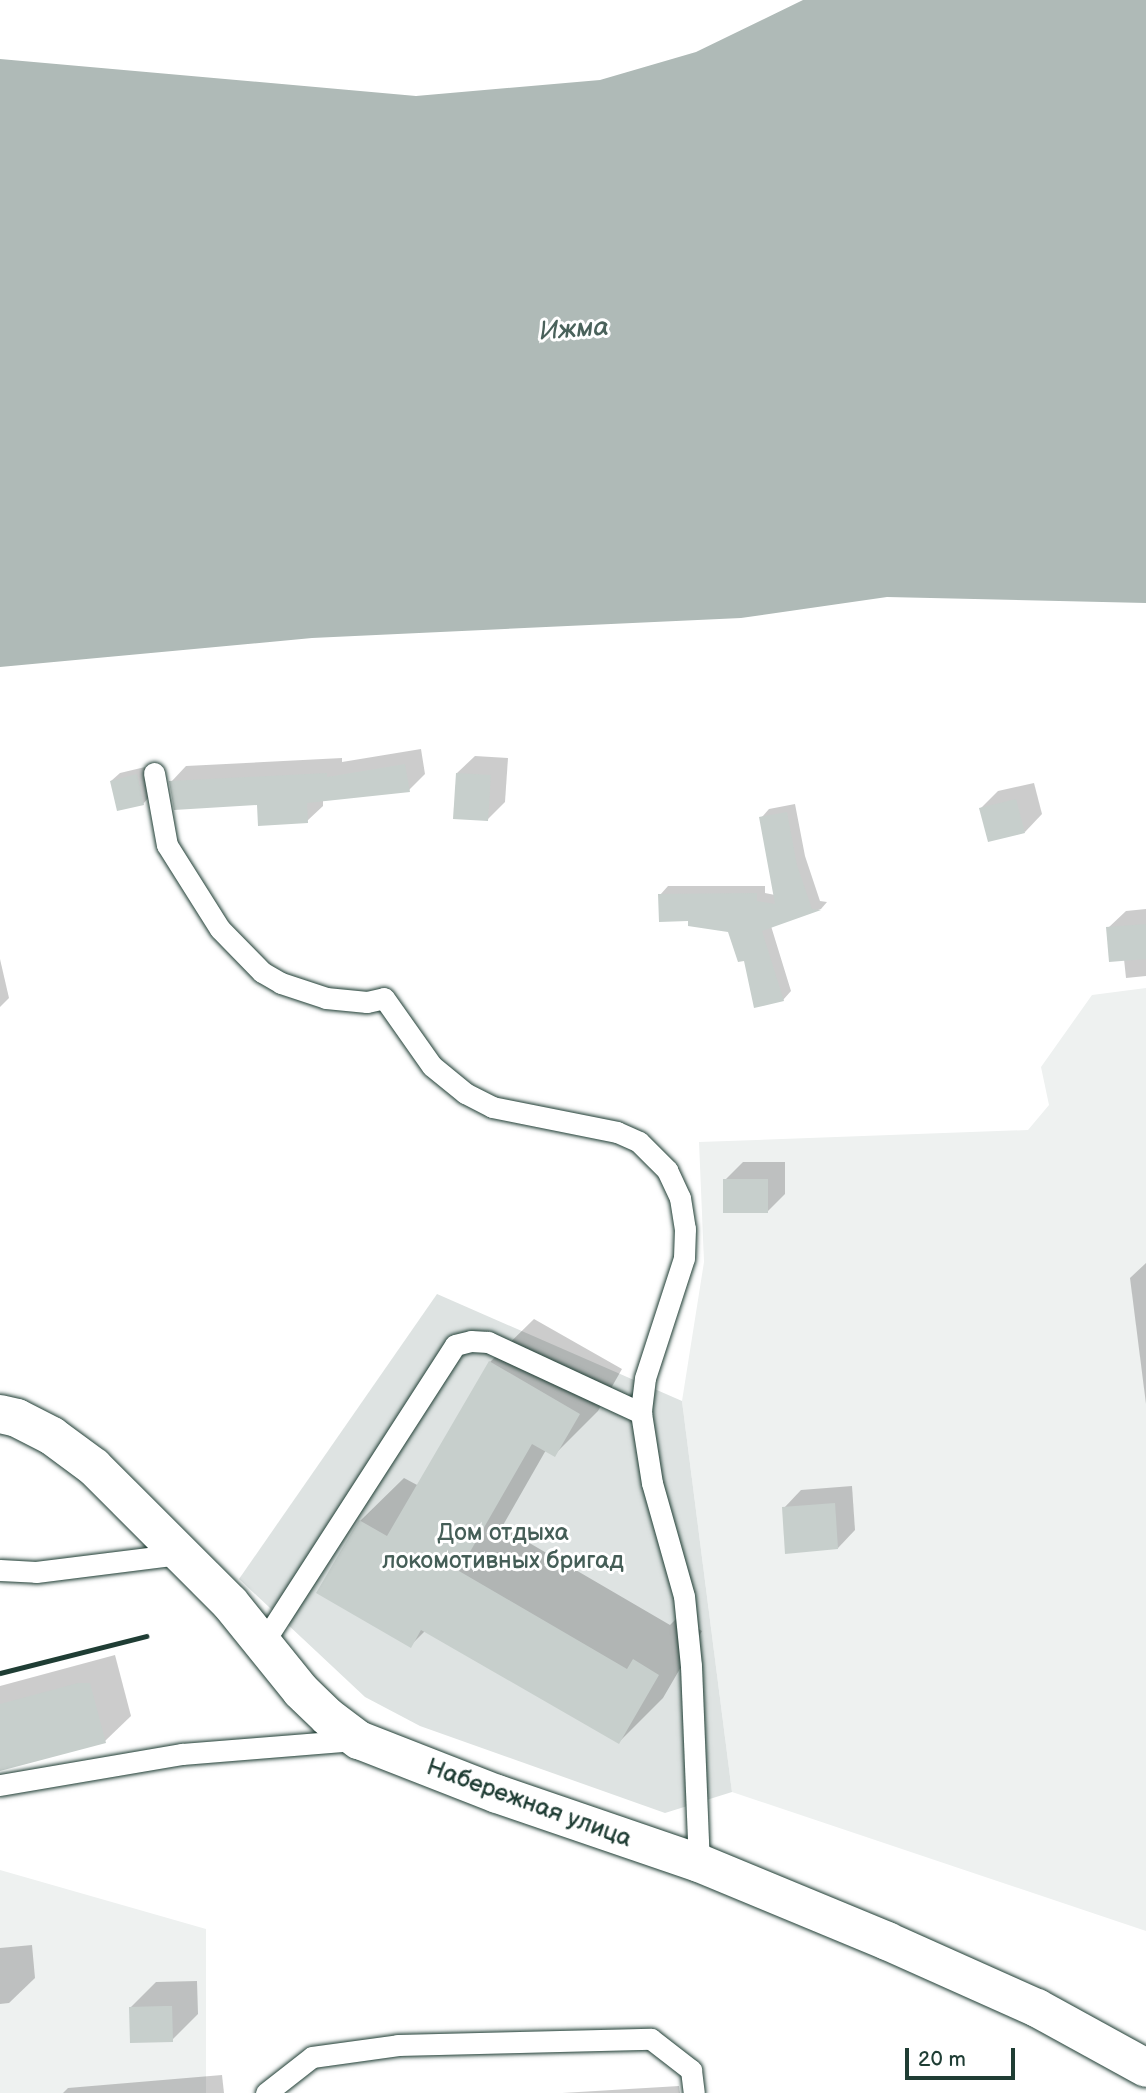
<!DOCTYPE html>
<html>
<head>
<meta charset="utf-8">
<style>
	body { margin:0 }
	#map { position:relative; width:1146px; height:2093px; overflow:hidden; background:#fff; font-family:"Balsamiq Sans",sans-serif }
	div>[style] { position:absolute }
	.built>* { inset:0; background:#eef1f0 }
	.green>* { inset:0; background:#dee3e2 }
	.water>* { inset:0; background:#afbab7 }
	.shadow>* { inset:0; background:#0003 }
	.building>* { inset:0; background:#c7cfcc }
	.roads { filter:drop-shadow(0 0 2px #1f3d34) drop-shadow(0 0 2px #1f3d34) }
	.service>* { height:21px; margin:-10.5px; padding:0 10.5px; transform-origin:10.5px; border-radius:10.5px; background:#fff }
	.minor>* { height:38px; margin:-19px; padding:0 19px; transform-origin:19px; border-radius:19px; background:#fff }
	.rail>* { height:5px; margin:-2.5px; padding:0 2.5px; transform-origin:2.5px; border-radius:2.5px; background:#1f3d34 }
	span { translate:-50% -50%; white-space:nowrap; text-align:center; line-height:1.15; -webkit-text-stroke:6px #fff; paint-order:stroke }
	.park-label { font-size:24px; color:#455e57 }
	.street-label { font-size:24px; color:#1f3d34 }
	.water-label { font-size:26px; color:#4a625b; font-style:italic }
	.scale { position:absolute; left:905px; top:2048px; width:110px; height:32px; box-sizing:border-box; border:4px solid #1f3d34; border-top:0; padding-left:9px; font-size:21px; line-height:24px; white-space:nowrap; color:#1f3d34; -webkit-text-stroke:5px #fff; paint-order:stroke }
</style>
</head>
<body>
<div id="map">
	<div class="built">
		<div style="clip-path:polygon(1146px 988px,1146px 1931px,732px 1792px,682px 1401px,704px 1262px,699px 1142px,1028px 1130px,1049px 1105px,1041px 1067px,1092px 995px)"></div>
		<div style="clip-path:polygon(0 1870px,206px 1929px,206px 2093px,0 2093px)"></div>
	</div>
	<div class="green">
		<div style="clip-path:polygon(437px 1294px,682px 1401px,732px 1792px,665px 1813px,420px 1726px,365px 1697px,239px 1579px)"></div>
	</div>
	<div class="water">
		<div style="clip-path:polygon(803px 0,1146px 0,1146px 603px,887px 597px,741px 618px,312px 638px,0 667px,0 59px,416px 96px,600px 80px,696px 52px)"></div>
	</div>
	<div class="shadow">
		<div style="clip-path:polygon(421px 749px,425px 774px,409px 790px,323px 799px,323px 806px,307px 821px,258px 803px,171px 782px,186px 766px,342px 758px,342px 762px)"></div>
		<div style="clip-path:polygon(475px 756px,508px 758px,505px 802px,488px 819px,457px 773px)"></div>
		<div style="clip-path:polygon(145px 767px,151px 795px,143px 804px,111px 781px,120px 773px)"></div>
		<div style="clip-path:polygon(1034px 783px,1042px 814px,1025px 832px,981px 808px,998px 791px)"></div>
		<div style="clip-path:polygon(795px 804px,805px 856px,820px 901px,827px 902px,821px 909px,771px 926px,791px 991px,783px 1000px,745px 958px,729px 930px,690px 919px,660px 895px,668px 886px,765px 886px,765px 893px,775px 895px,761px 818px,769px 809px)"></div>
		<div style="clip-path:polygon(1146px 909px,1146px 976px,1126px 978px,1124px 959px,1108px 928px,1126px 911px)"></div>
		<div style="clip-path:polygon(0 959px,9px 998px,0 1007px)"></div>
		<div style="clip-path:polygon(743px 1162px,785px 1162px,785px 1194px,767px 1212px,725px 1180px)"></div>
		<div style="clip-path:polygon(1146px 1263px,1146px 1404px,1130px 1278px)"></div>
		<div style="clip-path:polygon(534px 1319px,622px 1369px,598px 1411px,554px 1455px,546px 1450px,502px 1527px,670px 1625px,678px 1617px,702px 1631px,663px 1698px,619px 1742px,426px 1630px,410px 1646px,360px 1521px,404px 1478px,419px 1486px,490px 1362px)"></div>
		<div style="clip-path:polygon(852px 1486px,855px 1530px,838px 1548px,784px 1508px,801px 1490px)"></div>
		<div style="clip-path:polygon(115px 1655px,131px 1716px,105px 1741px,0 1769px,0 1686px)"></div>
		<div style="clip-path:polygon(32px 1945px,35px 1978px,9px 2003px,0 2004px,0 1948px)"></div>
		<div style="clip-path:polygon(197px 1981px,198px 2014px,172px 2040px,131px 2007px,156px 1982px)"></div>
		<div style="clip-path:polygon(222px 2075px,224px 2093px,63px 2093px,68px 2088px)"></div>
		<div style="clip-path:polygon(679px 2086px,680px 2093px,562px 2093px)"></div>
	</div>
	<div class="building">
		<div style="clip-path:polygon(405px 764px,410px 792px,307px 803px,308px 823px,258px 826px,257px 805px,174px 810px,169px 781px,327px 773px,327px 777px)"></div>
		<div style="clip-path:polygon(456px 773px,491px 775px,488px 821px,453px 819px)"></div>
		<div style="clip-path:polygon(137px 774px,144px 805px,117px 811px,110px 781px)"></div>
		<div style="clip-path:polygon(1016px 799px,1025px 833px,988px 842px,979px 808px)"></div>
		<div style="clip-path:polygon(787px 812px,797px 865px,812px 909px,821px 910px,762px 931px,784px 1001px,754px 1008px,744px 961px,738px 962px,728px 932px,688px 926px,688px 921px,659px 922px,658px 894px,757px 893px,757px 901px,775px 904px,759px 817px)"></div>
		<div style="clip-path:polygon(1146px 924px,1146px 959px,1109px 962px,1106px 927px)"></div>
		<div style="clip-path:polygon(723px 1179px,768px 1179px,768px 1213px,723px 1213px)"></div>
		<div style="clip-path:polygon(489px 1361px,580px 1414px,555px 1457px,532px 1444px,459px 1571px,627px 1669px,633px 1659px,659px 1675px,619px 1744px,421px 1630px,411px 1648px,316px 1593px,359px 1520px,387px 1536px)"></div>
		<div style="clip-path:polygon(835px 1503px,838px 1549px,785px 1554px,782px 1507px)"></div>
		<div style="clip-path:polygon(78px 1683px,90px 1683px,106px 1743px,0 1771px,0 1704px)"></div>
		<div style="clip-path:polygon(165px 2006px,172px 2006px,173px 2042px,130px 2043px,129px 2007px)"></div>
	</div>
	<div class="roads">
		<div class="service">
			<div style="left:154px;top:773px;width:73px;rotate:79.8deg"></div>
			<div style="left:167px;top:845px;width:99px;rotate:57.8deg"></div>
			<div style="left:220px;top:929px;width:60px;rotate:45.7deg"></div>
			<div style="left:262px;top:972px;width:22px;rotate:30deg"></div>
			<div style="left:281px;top:983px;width:47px;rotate:18.4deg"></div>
			<div style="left:326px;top:998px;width:41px;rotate:5.6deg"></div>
			<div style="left:367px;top:1002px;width:17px;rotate:-13deg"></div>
			<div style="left:384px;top:998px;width:83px;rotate:54.8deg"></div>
			<div style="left:432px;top:1066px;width:43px;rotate:39.3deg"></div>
			<div style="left:465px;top:1093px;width:30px;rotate:27deg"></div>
			<div style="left:492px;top:1107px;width:127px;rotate:11.3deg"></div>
			<div style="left:617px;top:1132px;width:24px;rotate:24deg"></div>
			<div style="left:639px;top:1142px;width:40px;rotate:45deg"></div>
			<div style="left:667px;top:1170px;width:31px;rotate:65deg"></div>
			<div style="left:680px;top:1198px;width:31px;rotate:81deg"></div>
			<div style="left:685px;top:1229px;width:29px;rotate:92deg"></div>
			<div style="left:684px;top:1258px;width:126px;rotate:108deg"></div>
			<div style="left:645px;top:1378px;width:35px;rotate:97deg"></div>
			<div style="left:641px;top:1413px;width:71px;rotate:81.1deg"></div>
			<div style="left:652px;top:1483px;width:117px;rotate:74.2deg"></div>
			<div style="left:684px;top:1596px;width:70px;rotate:84.3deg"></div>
			<div style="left:691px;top:1666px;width:197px;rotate:87.7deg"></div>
			<div style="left:0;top:1570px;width:36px;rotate:3deg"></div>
			<div style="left:36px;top:1572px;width:146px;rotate:-7.1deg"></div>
			<div style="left:263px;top:1643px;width:354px;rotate:-57.2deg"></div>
			<div style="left:455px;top:1345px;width:16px;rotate:-14deg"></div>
			<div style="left:471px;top:1341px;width:17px;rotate:3deg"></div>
			<div style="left:488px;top:1342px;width:169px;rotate:24.9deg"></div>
			<div style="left:0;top:1785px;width:185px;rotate:-9.7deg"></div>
			<div style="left:182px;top:1754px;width:176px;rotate:-4.6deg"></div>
			<div style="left:266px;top:2093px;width:58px;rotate:-38deg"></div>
			<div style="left:312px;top:2057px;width:87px;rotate:-7.9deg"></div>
			<div style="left:398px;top:2045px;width:253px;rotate:-1.4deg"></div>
			<div style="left:651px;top:2039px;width:51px;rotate:37.8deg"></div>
			<div style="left:691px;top:2070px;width:23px;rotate:83deg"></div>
		</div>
		<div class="minor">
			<div style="left:0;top:1414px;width:17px;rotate:13deg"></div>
			<div style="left:17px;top:1418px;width:39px;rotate:27deg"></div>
			<div style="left:52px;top:1436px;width:52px;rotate:36.4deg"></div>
			<div style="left:94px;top:1467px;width:192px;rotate:45deg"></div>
			<div style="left:230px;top:1603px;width:113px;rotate:51.1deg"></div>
			<div style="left:301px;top:1691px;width:37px;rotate:44deg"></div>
			<div style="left:328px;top:1717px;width:39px;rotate:37deg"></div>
			<div style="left:359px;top:1740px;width:148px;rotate:21.4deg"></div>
			<div style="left:497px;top:1794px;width:213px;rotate:18.9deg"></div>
			<div style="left:699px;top:1863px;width:204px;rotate:22.5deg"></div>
			<div style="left:887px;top:1941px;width:164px;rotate:24.1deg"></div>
			<div style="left:1037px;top:2008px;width:124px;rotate:28.8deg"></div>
		</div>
	</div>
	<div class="rail">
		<div style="left:0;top:1673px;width:151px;rotate:-14.2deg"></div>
	</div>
	<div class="park-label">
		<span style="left:503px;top:1547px">Дом отдыха<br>локомотивных бригад</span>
	</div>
	<div class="street-label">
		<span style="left:529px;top:1803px;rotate:20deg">Набережная улица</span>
	</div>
	<div class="water-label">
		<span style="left:574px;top:330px;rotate:-4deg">Ижма</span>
	</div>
	<div class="scale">20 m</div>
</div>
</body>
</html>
